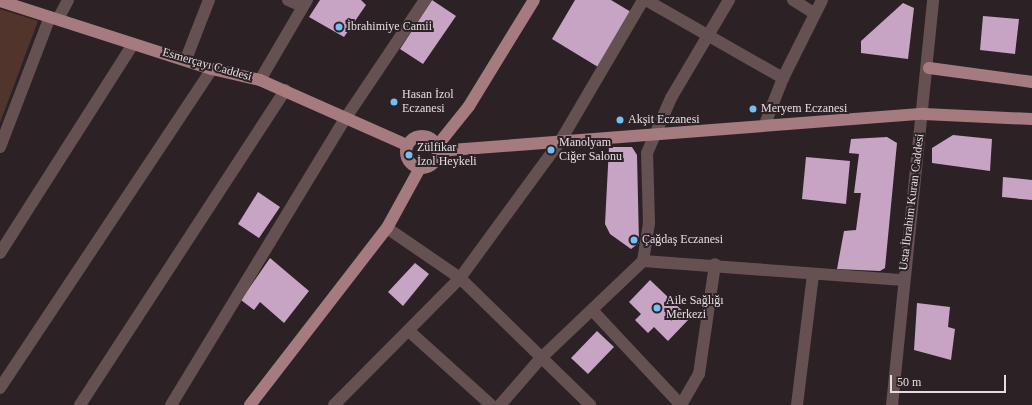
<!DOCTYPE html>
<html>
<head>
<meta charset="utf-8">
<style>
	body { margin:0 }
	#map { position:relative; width:1032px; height:405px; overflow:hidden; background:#2c2226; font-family:"Times New Roman",serif }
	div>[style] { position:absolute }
	.green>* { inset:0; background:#51342c }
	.building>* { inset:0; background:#c7a3c4 }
	.minor>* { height:12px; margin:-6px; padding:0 6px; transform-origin:6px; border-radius:6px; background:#655152 }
	.major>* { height:12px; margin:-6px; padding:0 6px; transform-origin:6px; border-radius:6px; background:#a57b7f }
	.major>.ring { margin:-6px; padding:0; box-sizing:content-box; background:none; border:12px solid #a57b7f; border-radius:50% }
	.dots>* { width:11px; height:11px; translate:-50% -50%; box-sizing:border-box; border:2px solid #2c2226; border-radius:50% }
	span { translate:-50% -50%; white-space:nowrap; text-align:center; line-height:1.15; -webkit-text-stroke:4px #2c2226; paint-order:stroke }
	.poi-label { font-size:12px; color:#e4dde0 }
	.left { translate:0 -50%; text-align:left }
	.street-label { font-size:12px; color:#e4dde0 }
	.scale { position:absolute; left:890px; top:375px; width:116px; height:18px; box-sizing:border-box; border:2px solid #e4dde0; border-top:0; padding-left:5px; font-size:12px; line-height:14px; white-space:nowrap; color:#e4dde0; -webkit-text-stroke:3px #2c2226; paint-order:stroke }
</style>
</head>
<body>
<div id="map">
	<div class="green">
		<div style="clip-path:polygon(0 9px,38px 21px,0 123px)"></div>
	</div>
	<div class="building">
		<div style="clip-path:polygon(320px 0,361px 0,366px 5px,344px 37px,309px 17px)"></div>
		<div style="clip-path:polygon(432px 0,456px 16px,423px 64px,400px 49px)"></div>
		<div style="clip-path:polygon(575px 0,611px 0,631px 12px,598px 67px,552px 39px)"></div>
		<div style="clip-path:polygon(903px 3px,914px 8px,908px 59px,861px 53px,861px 41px)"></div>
		<div style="clip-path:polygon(983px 16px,1019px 19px,1015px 54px,980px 50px)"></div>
		<div style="clip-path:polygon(953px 135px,992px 139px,990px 171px,932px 163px,932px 148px)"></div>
		<div style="clip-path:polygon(887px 137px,897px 143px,885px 268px,880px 271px,837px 269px,844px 231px,856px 230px,861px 193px,854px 193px,859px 154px,849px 153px,851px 139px)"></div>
		<div style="clip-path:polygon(609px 147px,632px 147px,637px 155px,639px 243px,631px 249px,610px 234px,605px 224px)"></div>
		<div style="clip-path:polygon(806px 157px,850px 161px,846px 204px,802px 199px)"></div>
		<div style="clip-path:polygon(1003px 177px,1032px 180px,1032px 200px,1002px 197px)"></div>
		<div style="clip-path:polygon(258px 192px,280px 207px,259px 238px,238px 224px)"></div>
		<div style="clip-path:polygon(270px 258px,309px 291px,284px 323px,260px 302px,254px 310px,241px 300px)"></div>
		<div style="clip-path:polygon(415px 263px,429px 274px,403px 306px,388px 292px)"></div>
		<div style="clip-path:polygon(650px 280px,690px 318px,668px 341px,654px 327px,648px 333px,635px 320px,641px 314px,629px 302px)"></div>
		<div style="clip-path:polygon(917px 303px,950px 307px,948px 327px,955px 329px,951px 360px,914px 350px)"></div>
		<div style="clip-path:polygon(597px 331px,614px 347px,588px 374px,571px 358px)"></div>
	</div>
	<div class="minor">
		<div style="left:288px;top:0;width:15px;rotate:23deg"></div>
		<div style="left:646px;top:0;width:158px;rotate:29.7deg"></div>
		<div style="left:793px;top:0;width:25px;rotate:32deg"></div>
		<div style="left:58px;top:19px;width:21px;rotate:-62deg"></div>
		<div style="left:186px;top:59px;width:63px;rotate:-68.7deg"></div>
		<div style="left:260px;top:80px;width:93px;rotate:-59.6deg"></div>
		<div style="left:765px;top:124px;width:49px;rotate:-68.6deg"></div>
		<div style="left:783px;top:78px;width:87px;rotate:-63.4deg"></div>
		<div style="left:0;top:147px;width:139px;rotate:-69deg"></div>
		<div style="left:387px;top:228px;width:88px;rotate:34.4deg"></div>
		<div style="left:460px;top:278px;width:182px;rotate:44.3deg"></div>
		<div style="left:0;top:253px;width:248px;rotate:-57.5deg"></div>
		<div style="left:643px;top:261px;width:261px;rotate:4.2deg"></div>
		<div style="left:592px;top:310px;width:130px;rotate:46.9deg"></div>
		<div style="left:410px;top:332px;width:109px;rotate:42deg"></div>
		<div style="left:0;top:388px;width:383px;rotate:-56.4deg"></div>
		<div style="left:80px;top:405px;width:376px;rotate:-56.9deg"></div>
		<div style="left:171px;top:405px;width:338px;rotate:-58.7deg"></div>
		<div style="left:347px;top:116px;width:140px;rotate:-56.1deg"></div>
		<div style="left:334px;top:405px;width:179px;rotate:-45.2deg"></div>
		<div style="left:460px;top:278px;width:171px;rotate:-53.8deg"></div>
		<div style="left:561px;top:140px;width:162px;rotate:-59.6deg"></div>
		<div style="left:500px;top:405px;width:61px;rotate:-49deg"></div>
		<div style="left:540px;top:359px;width:142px;rotate:-43.6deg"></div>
		<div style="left:643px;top:261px;width:38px;rotate:-81deg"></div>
		<div style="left:649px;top:223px;width:70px;rotate:-91.6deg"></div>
		<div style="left:647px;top:153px;width:60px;rotate:-66.4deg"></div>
		<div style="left:671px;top:98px;width:114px;rotate:-59.4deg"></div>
		<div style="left:681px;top:405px;width:36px;rotate:-60deg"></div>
		<div style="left:699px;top:374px;width:111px;rotate:-81.7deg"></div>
		<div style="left:797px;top:405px;width:132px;rotate:-83deg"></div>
		<div style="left:892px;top:405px;width:407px;rotate:-84.2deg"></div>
	</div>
	<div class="major">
		<div style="left:0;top:1px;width:223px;rotate:17.8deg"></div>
		<div style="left:212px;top:69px;width:49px;rotate:12.9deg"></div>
		<div style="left:260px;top:80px;width:161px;rotate:23.9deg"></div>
		<div style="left:929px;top:68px;width:104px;rotate:7.7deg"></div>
		<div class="ring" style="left:406px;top:136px;width:20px;height:20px"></div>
		<div style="left:437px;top:146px;width:51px;rotate:-51.3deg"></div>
		<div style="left:469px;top:106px;width:124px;rotate:-58.5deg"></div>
		<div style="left:438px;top:151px;width:487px;rotate:-4.4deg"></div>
		<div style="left:924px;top:114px;width:108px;rotate:2.7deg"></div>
		<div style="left:250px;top:405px;width:224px;rotate:-52.3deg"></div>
		<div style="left:387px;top:228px;width:68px;rotate:-61.2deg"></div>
	</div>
	<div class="dots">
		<div style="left:339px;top:27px;background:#74c0f6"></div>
		<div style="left:394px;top:102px;background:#74c0f6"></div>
		<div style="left:753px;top:109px;background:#74c0f6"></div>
		<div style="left:620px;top:120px;background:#74c0f6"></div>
		<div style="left:551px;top:150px;background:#74c0f6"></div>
		<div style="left:409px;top:155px;background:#74c0f6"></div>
		<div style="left:634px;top:240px;background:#74c0f6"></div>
		<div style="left:657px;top:308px;background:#74c0f6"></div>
	</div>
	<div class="poi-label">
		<span class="left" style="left:347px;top:27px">İbrahimiye Camii</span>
		<span class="left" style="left:402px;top:102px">Hasan İzol<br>Eczanesi</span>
		<span class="left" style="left:761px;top:109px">Meryem Eczanesi</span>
		<span class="left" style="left:628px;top:120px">Akşit Eczanesi</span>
		<span class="left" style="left:559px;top:150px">Manolyam<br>Ciğer Salonu</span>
		<span class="left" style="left:417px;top:155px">Zülfikar<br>İzol Heykeli</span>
		<span class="left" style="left:642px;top:240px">Çağdaş Eczanesi</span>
		<span class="left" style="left:666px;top:308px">Aile Sağlığı<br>Merkezi</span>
	</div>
	<div class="street-label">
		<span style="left:207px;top:65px;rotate:16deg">Esmerçayı Caddesi</span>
		<span style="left:912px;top:202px;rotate:-83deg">Usta İbrahim Kuran Caddesi</span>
	</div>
	<div class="scale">50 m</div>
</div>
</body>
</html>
